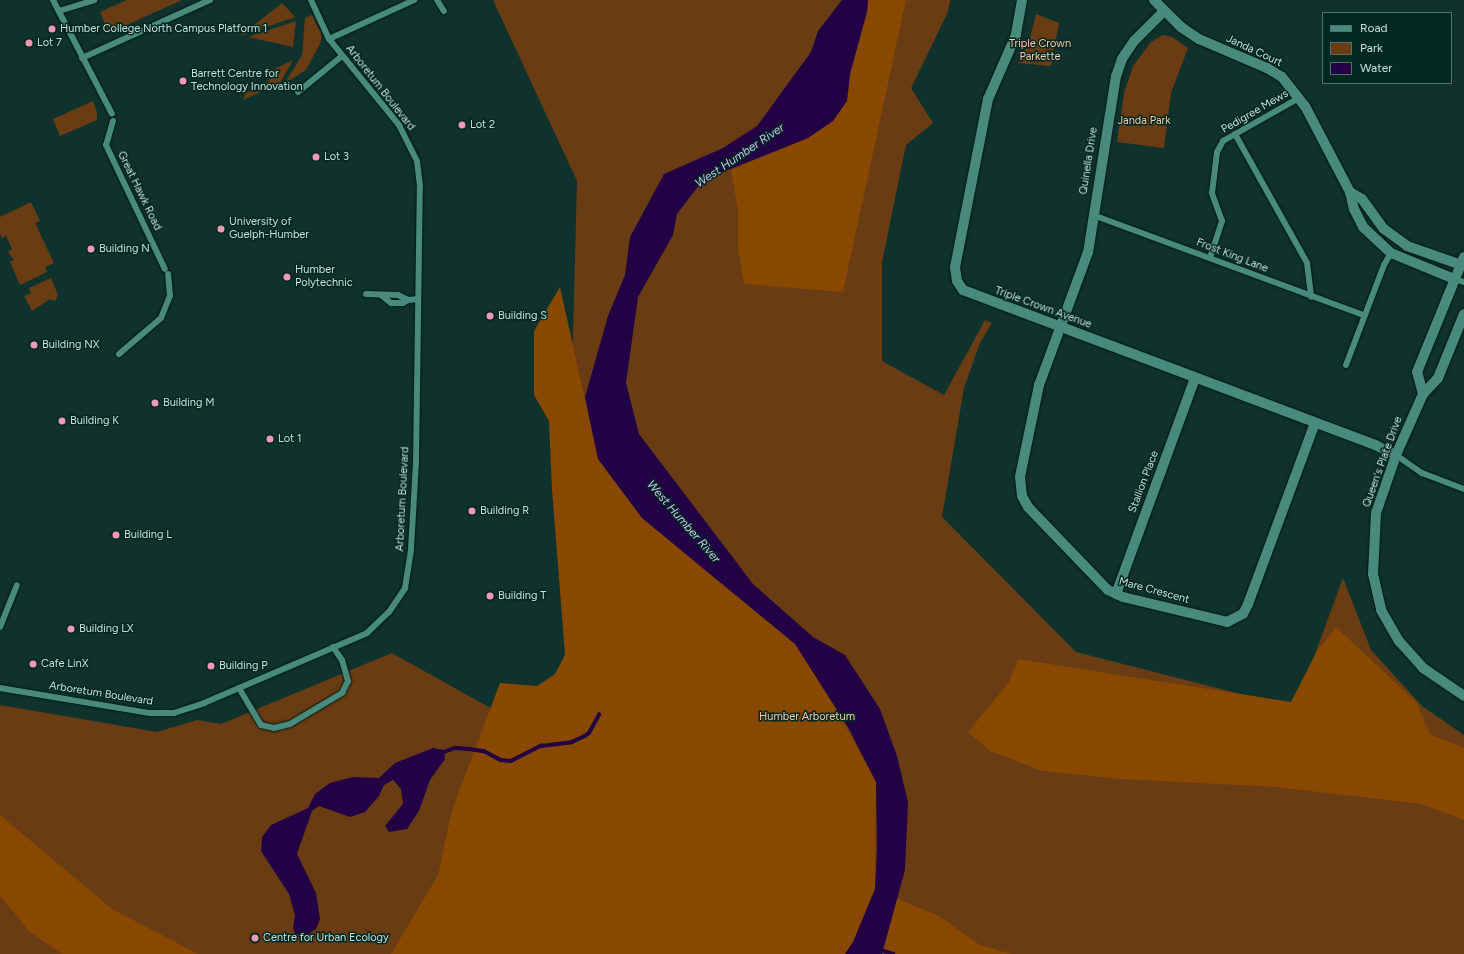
<!DOCTYPE html>
<html>
<head>
<meta charset="utf-8">
<style>
	body { margin:0 }
	#map { position:relative; width:1464px; height:954px; overflow:hidden; background:#0f332c; font-family:Figtree,sans-serif }
	div>[style] { position:absolute }
	.green>* { inset:0; background:#693c14 }
	.forest>* { inset:0; background:#884800 }
	.water>* { inset:0; background:#220144 }
	.stream>* { height:3.5px; margin:-1.75px; padding:0 1.75px; transform-origin:1.75px; border-radius:1.75px; background:#220144 }
	.roads { filter:drop-shadow(0 0 1px #041814) drop-shadow(0 0 1px #041814) }
	.service>* { height:6px; margin:-3px; padding:0 3px; transform-origin:3px; border-radius:3px; background:#488a7c }
	.minor>* { height:10px; margin:-5px; padding:0 5px; transform-origin:5px; border-radius:5px; background:#488a7c }
	.tertiary>* { height:10px; margin:-5px; padding:0 5px; transform-origin:5px; border-radius:5px; background:#488a7c }
	.dots>* { width:11px; height:11px; translate:-50% -50%; box-sizing:border-box; border:2px solid #042822; border-radius:50% }
	span { translate:-50% -50%; white-space:nowrap; text-align:center; line-height:1.15; -webkit-text-stroke:3px #042822; paint-order:stroke }
	.poi-label { font-size:11px; color:#c2e2da }
	.left { translate:0 -50%; text-align:left }
	.park-label { font-size:11px; color:#f6c9a7 }
	.street-label { font-size:11px; color:#c2e2da }
	.water-label { font-size:12px; color:#cbbded; font-style:italic }
	.legend { position:absolute; left:1322px; top:12px; width:130px; height:72px; box-sizing:border-box; background:#042822; border:1px solid #50726c; margin:0; padding:5px 7px; list-style:none; font-size:12px; color:#c2e2da }
	.legend li { display:flex; align-items:center; gap:8px; height:20px }
	.legend b { width:20px; border:1px solid #50726c }
</style>
</head>
<body>
<div id="map">
	<div class="green">
		<div style="clip-path:polygon(127px 0,182px 0,109px 33px,100px 12px)"></div>
		<div style="clip-path:polygon(493px 0,950px 0,948px 12px,911px 88px,933px 123px,906px 145px,882px 262px,882px 361px,944px 395px,985px 320px,992px 323px,980px 343px,964px 388px,942px 517px,1076px 652px,1295px 708px,1343px 578px,1371px 650px,1422px 706px,1464px 735px,1464px 954px,0 954px,0 705px,157px 732px,197px 720px,221px 724px,392px 653px,535px 733px,574px 668px,572px 373px,577px 181px)"></div>
		<div style="clip-path:polygon(282px 3px,295px 17px,240px 36px)"></div>
		<div style="clip-path:polygon(1036px 14px,1059px 23px,1051px 66px,1018px 63px,1029px 42px)"></div>
		<div style="clip-path:polygon(312px 15px,321px 33px,321px 42px,306px 70px,285px 83px,302px 55px,305px 18px)"></div>
		<div style="clip-path:polygon(296px 21px,293px 47px,248px 37px)"></div>
		<div style="clip-path:polygon(1163px 35px,1172px 37px,1188px 48px,1171px 93px,1164px 148px,1117px 142px,1124px 93px,1133px 66px,1151px 42px)"></div>
		<div style="clip-path:polygon(293px 60px,280px 83px,243px 100px,246px 93px,268px 82px,274px 69px)"></div>
		<div style="clip-path:polygon(93px 101px,97px 112px,97px 120px,60px 136px,53px 119px)"></div>
		<div style="clip-path:polygon(31px 202px,40px 221px,35px 223px,54px 263px,45px 267px,47px 272px,20px 285px,10px 262px,14px 260px,8px 252px,12px 249px,6px 236px,2px 238px,0 234px,0 217px)"></div>
		<div style="clip-path:polygon(51px 278px,58px 295px,55px 301px,50px 299px,32px 311px,24px 296px,31px 293px,29px 288px)"></div>
	</div>
	<div class="forest">
		<div style="clip-path:polygon(868px 0,906px 0,843px 292px,744px 284px,738px 250px,738px 211px,731px 170px,808px 138px,847px 101px,850px 74px,867px 12px)"></div>
		<div style="clip-path:polygon(560px 287px,598px 459px,642px 518px,795px 644px,824px 687px,876px 782px,875px 889px,853px 942px,845px 954px,391px 954px,438px 875px,452px 810px,500px 683px,537px 686px,555px 674px,565px 655px,552px 489px,549px 421px,534px 395px,534px 331px)"></div>
		<div style="clip-path:polygon(1336px 627px,1416px 702px,1430px 734px,1464px 748px,1464px 820px,1421px 804px,1276px 787px,1121px 779px,1042px 771px,990px 751px,968px 732px,1009px 682px,1018px 659px,1291px 702px,1316px 653px)"></div>
		<div style="clip-path:polygon(0 815px,112px 909px,198px 954px,62px 954px,30px 932px,0 896px)"></div>
		<div style="clip-path:polygon(895px 898px,939px 916px,980px 945px,1012px 954px,887px 954px,881px 950px)"></div>
	</div>
	<div class="water">
		<div style="clip-path:polygon(842px 0,868px 0,867px 12px,850px 74px,847px 101px,833px 121px,808px 138px,703px 180px,677px 214px,673px 235px,638px 297px,626px 383px,639px 434px,753px 584px,813px 637px,845px 655px,880px 709px,897px 756px,908px 802px,905px 870px,882px 954px,845px 954px,853px 942px,875px 889px,877px 849px,876px 782px,849px 729px,795px 644px,642px 518px,598px 459px,585px 397px,608px 316px,625px 275px,630px 237px,664px 174px,723px 148px,757px 126px,811px 52px,818px 31px)"></div>
		<div style="clip-path:polygon(433px 748px,444px 750px,445px 759px,430px 780px,419px 811px,407px 829px,389px 832px,385px 826px,403px 804px,401px 789px,393px 780px,384px 785px,379px 796px,365px 812px,350px 817px,319px 806px,312px 811px,297px 854px,316px 893px,320px 919px,316px 929px,307px 935px,295px 934px,293px 928px,295px 915px,289px 894px,261px 851px,262px 837px,271px 825px,308px 808px,315px 794px,330px 783px,353px 777px,379px 778px,395px 763px)"></div>
	</div>
	<div class="stream">
		<div style="left:444px;top:752px;width:12px;rotate:-20deg"></div>
		<div style="left:455px;top:748px;width:14px;rotate:4deg"></div>
		<div style="left:469px;top:749px;width:15px;rotate:8deg"></div>
		<div style="left:484px;top:751px;width:19px;rotate:28deg"></div>
		<div style="left:501px;top:760px;width:10px;rotate:6deg"></div>
		<div style="left:511px;top:761px;width:34px;rotate:-27deg"></div>
		<div style="left:541px;top:746px;width:31px;rotate:-7deg"></div>
		<div style="left:572px;top:742px;width:14px;rotate:-25deg"></div>
		<div style="left:585px;top:736px;width:5px;rotate:-37deg"></div>
		<div style="left:589px;top:733px;width:21px;rotate:-61deg"></div>
		<div style="left:881px;top:950px;width:13px;rotate:18deg"></div>
	</div>
	<div class="roads">
		<div class="service">
			<div style="left:53px;top:0;width:128px;rotate:62.6deg"></div>
			<div style="left:437px;top:0;width:13px;rotate:58deg"></div>
			<div style="left:59px;top:11px;width:37px;rotate:-17deg"></div>
			<div style="left:329px;top:39px;width:94px;rotate:-24.6deg"></div>
			<div style="left:82px;top:58px;width:141px;rotate:-24.4deg"></div>
			<div style="left:298px;top:92px;width:57px;rotate:-39.3deg"></div>
			<div style="left:113px;top:121px;width:25px;rotate:106deg"></div>
			<div style="left:106px;top:145px;width:137px;rotate:64.6deg"></div>
			<div style="left:1235px;top:134px;width:148px;rotate:60.8deg"></div>
			<div style="left:1307px;top:263px;width:34px;rotate:83deg"></div>
			<div style="left:1093px;top:215px;width:289px;rotate:20.3deg"></div>
			<div style="left:1210px;top:258px;width:39px;rotate:-72deg"></div>
			<div style="left:1222px;top:221px;width:30px;rotate:-110deg"></div>
			<div style="left:1212px;top:193px;width:41px;rotate:-83deg"></div>
			<div style="left:1217px;top:152px;width:13px;rotate:-61deg"></div>
			<div style="left:1223px;top:141px;width:87px;rotate:-29.5deg"></div>
			<div style="left:1454px;top:279px;width:10px;rotate:17deg"></div>
			<div style="left:366px;top:294px;width:32px;rotate:2deg"></div>
			<div style="left:398px;top:295px;width:11px;rotate:27deg"></div>
			<div style="left:408px;top:300px;width:10px;rotate:-6deg"></div>
			<div style="left:381px;top:295px;width:13px;rotate:39deg"></div>
			<div style="left:391px;top:303px;width:12px"></div>
			<div style="left:403px;top:303px;width:6px;rotate:-31deg"></div>
			<div style="left:119px;top:354px;width:55px;rotate:-40.6deg"></div>
			<div style="left:161px;top:318px;width:24px;rotate:-68deg"></div>
			<div style="left:170px;top:296px;width:22px;rotate:-95deg"></div>
			<div style="left:1346px;top:365px;width:107px;rotate:-69.2deg"></div>
			<div style="left:1384px;top:265px;width:14px;rotate:-60deg"></div>
			<div style="left:1396px;top:455px;width:32px;rotate:35deg"></div>
			<div style="left:1422px;top:473px;width:45px;rotate:20.9deg"></div>
			<div style="left:0;top:627px;width:45px;rotate:-68deg"></div>
			<div style="left:0;top:688px;width:152px;rotate:9.5deg"></div>
			<div style="left:150px;top:713px;width:24px"></div>
			<div style="left:174px;top:713px;width:32px;rotate:-18deg"></div>
			<div style="left:204px;top:703px;width:177px;rotate:-23.2deg"></div>
			<div style="left:367px;top:633px;width:30px;rotate:-44deg"></div>
			<div style="left:389px;top:612px;width:29px;rotate:-56deg"></div>
			<div style="left:405px;top:588px;width:39px;rotate:-81deg"></div>
			<div style="left:411px;top:549px;width:87px;rotate:-86.7deg"></div>
			<div style="left:416px;top:462px;width:276px;rotate:-89.2deg"></div>
			<div style="left:420px;top:186px;width:25px;rotate:-97deg"></div>
			<div style="left:417px;top:161px;width:40px;rotate:-116.6deg"></div>
			<div style="left:399px;top:125px;width:111px;rotate:-129.1deg"></div>
			<div style="left:329px;top:39px;width:43px;rotate:-114.8deg"></div>
			<div style="left:239px;top:688px;width:43px;rotate:59.3deg"></div>
			<div style="left:261px;top:725px;width:13px;rotate:13deg"></div>
			<div style="left:274px;top:728px;width:16px;rotate:-14deg"></div>
			<div style="left:290px;top:724px;width:61px;rotate:-30.8deg"></div>
			<div style="left:342px;top:693px;width:13px;rotate:-63deg"></div>
			<div style="left:348px;top:681px;width:22px;rotate:-106deg"></div>
			<div style="left:342px;top:660px;width:16px;rotate:-125deg"></div>
		</div>
		<div class="minor">
			<div style="left:1022px;top:0;width:36px;rotate:100deg"></div>
			<div style="left:1016px;top:35px;width:70px;rotate:113.6deg"></div>
			<div style="left:988px;top:99px;width:171px;rotate:101.1deg"></div>
			<div style="left:955px;top:267px;width:14px;rotate:82deg"></div>
			<div style="left:957px;top:281px;width:11px;rotate:56deg"></div>
			<div style="left:963px;top:290px;width:442px;rotate:20.6deg"></div>
			<div style="left:1377px;top:446px;width:21px;rotate:25deg"></div>
			<div style="left:1154px;top:0;width:38px;rotate:45deg"></div>
			<div style="left:1181px;top:27px;width:22px;rotate:34deg"></div>
			<div style="left:1199px;top:39px;width:74px;rotate:23.1deg"></div>
			<div style="left:1267px;top:68px;width:17px;rotate:31deg"></div>
			<div style="left:1282px;top:77px;width:37px;rotate:52deg"></div>
			<div style="left:1305px;top:106px;width:97px;rotate:62.4deg"></div>
			<div style="left:1350px;top:192px;width:17px;rotate:77deg"></div>
			<div style="left:1354px;top:209px;width:20px;rotate:63deg"></div>
			<div style="left:1363px;top:227px;width:38px;rotate:43deg"></div>
			<div style="left:1391px;top:253px;width:68px;rotate:22.4deg"></div>
			<div style="left:1164px;top:11px;width:42px;rotate:135deg"></div>
			<div style="left:1134px;top:41px;width:22px;rotate:124deg"></div>
			<div style="left:1122px;top:59px;width:18px;rotate:109deg"></div>
			<div style="left:1116px;top:76px;width:178px;rotate:99deg"></div>
			<div style="left:1088px;top:252px;width:142px;rotate:110.2deg"></div>
			<div style="left:1039px;top:385px;width:94px;rotate:101.7deg"></div>
			<div style="left:1020px;top:477px;width:19px;rotate:84deg"></div>
			<div style="left:1022px;top:496px;width:13px;rotate:61deg"></div>
			<div style="left:1028px;top:507px;width:115px;rotate:46.1deg"></div>
			<div style="left:1108px;top:590px;width:17px;rotate:25deg"></div>
			<div style="left:1123px;top:597px;width:107px;rotate:13.5deg"></div>
			<div style="left:1227px;top:622px;width:18px;rotate:-27deg"></div>
			<div style="left:1243px;top:614px;width:11px;rotate:-63deg"></div>
			<div style="left:1248px;top:604px;width:193px;rotate:-69.7deg"></div>
			<div style="left:1350px;top:192px;width:14px;rotate:30deg"></div>
			<div style="left:1362px;top:199px;width:37px;rotate:54deg"></div>
			<div style="left:1384px;top:229px;width:29px;rotate:36deg"></div>
			<div style="left:1407px;top:246px;width:60px;rotate:19.3deg"></div>
			<div style="left:1116px;top:594px;width:230px;rotate:-69.9deg"></div>
		</div>
		<div class="tertiary">
			<div style="left:1464px;top:314px;width:69px;rotate:112.1deg"></div>
			<div style="left:1438px;top:378px;width:22px;rotate:133deg"></div>
			<div style="left:1423px;top:394px;width:67px;rotate:113.9deg"></div>
			<div style="left:1396px;top:455px;width:61px;rotate:109deg"></div>
			<div style="left:1376px;top:513px;width:61px;rotate:92.8deg"></div>
			<div style="left:1373px;top:574px;width:37px;rotate:77deg"></div>
			<div style="left:1381px;top:610px;width:36px;rotate:60deg"></div>
			<div style="left:1399px;top:641px;width:36px;rotate:48deg"></div>
			<div style="left:1423px;top:668px;width:50px;rotate:34.3deg"></div>
			<div style="left:1423px;top:394px;width:23px;rotate:-105deg"></div>
			<div style="left:1417px;top:372px;width:124px;rotate:-67.8deg"></div>
		</div>
	</div>
	<div class="dots">
		<div style="left:52px;top:29px;background:#f09ab7"></div>
		<div style="left:29px;top:43px;background:#f09ab7"></div>
		<div style="left:183px;top:81px;background:#f09ab7"></div>
		<div style="left:462px;top:125px;background:#f09ab7"></div>
		<div style="left:316px;top:157px;background:#f09ab7"></div>
		<div style="left:221px;top:229px;background:#f09ab7"></div>
		<div style="left:91px;top:249px;background:#f09ab7"></div>
		<div style="left:287px;top:277px;background:#f09ab7"></div>
		<div style="left:490px;top:316px;background:#f09ab7"></div>
		<div style="left:34px;top:345px;background:#f09ab7"></div>
		<div style="left:155px;top:403px;background:#f09ab7"></div>
		<div style="left:62px;top:421px;background:#f09ab7"></div>
		<div style="left:270px;top:439px;background:#f09ab7"></div>
		<div style="left:472px;top:511px;background:#f09ab7"></div>
		<div style="left:116px;top:535px;background:#f09ab7"></div>
		<div style="left:490px;top:596px;background:#f09ab7"></div>
		<div style="left:71px;top:629px;background:#f09ab7"></div>
		<div style="left:33px;top:664px;background:#f09ab7"></div>
		<div style="left:211px;top:666px;background:#f09ab7"></div>
		<div style="left:255px;top:938px;background:#f09ab7"></div>
	</div>
	<div class="poi-label">
		<span class="left" style="left:60px;top:29px">Humber College North Campus Platform 1</span>
		<span class="left" style="left:37px;top:43px">Lot 7</span>
		<span class="left" style="left:191px;top:81px">Barrett Centre for<br>Technology Innovation</span>
		<span class="left" style="left:470px;top:125px">Lot 2</span>
		<span class="left" style="left:324px;top:157px">Lot 3</span>
		<span class="left" style="left:229px;top:229px">University of<br>Guelph-Humber</span>
		<span class="left" style="left:99px;top:249px">Building N</span>
		<span class="left" style="left:295px;top:277px">Humber<br>Polytechnic</span>
		<span class="left" style="left:498px;top:316px">Building S</span>
		<span class="left" style="left:42px;top:345px">Building NX</span>
		<span class="left" style="left:163px;top:403px">Building M</span>
		<span class="left" style="left:70px;top:421px">Building K</span>
		<span class="left" style="left:278px;top:439px">Lot 1</span>
		<span class="left" style="left:480px;top:511px">Building R</span>
		<span class="left" style="left:124px;top:535px">Building L</span>
		<span class="left" style="left:498px;top:596px">Building T</span>
		<span class="left" style="left:79px;top:629px">Building LX</span>
		<span class="left" style="left:41px;top:664px">Cafe LinX</span>
		<span class="left" style="left:219px;top:666px">Building P</span>
		<span class="left" style="left:263px;top:938px">Centre for Urban Ecology</span>
	</div>
	<div class="park-label">
		<span style="left:1040px;top:51px">Triple Crown<br>Parkette</span>
		<span style="left:1144px;top:121px">Janda Park</span>
		<span style="left:807px;top:717px">Humber Arboretum</span>
	</div>
	<div class="street-label">
		<span style="left:1254px;top:51px;rotate:25deg">Janda Court</span>
		<span style="left:380px;top:88px;rotate:52deg">Arboretum Boulevard</span>
		<span style="left:1255px;top:112px;rotate:-30deg">Pedigree Mews</span>
		<span style="left:1089px;top:161px;rotate:-81deg">Quinella Drive</span>
		<span style="left:139px;top:191px;rotate:64deg">Great Hawk Road</span>
		<span style="left:1232px;top:256px;rotate:21deg">Frost King Lane</span>
		<span style="left:1043px;top:308px;rotate:20deg">Triple Crown Avenue</span>
		<span style="left:1383px;top:462px;rotate:-70deg">Queen's Plate Drive</span>
		<span style="left:1144px;top:482px;rotate:-69deg">Stallion Place</span>
		<span style="left:403px;top:499px;rotate:-87deg">Arboretum Boulevard</span>
		<span style="left:1154px;top:591px;rotate:15deg">Mare Crescent</span>
		<span style="left:101px;top:694px;rotate:9deg">Arboretum Boulevard</span>
	</div>
	<div class="water-label">
		<span style="left:740px;top:156px;rotate:-34deg">West Humber River</span>
		<span style="left:683px;top:522px;rotate:49deg">West Humber River</span>
	</div>
	<ul class="legend">
	<li><b style="height:5px;background:#488a7c"></b>Road</li>
	<li><b style="height:11px;background:#693c14"></b>Park</li>
	<li><b style="height:11px;background:#220144"></b>Water</li>
	</ul>
</div>
</body>
</html>
